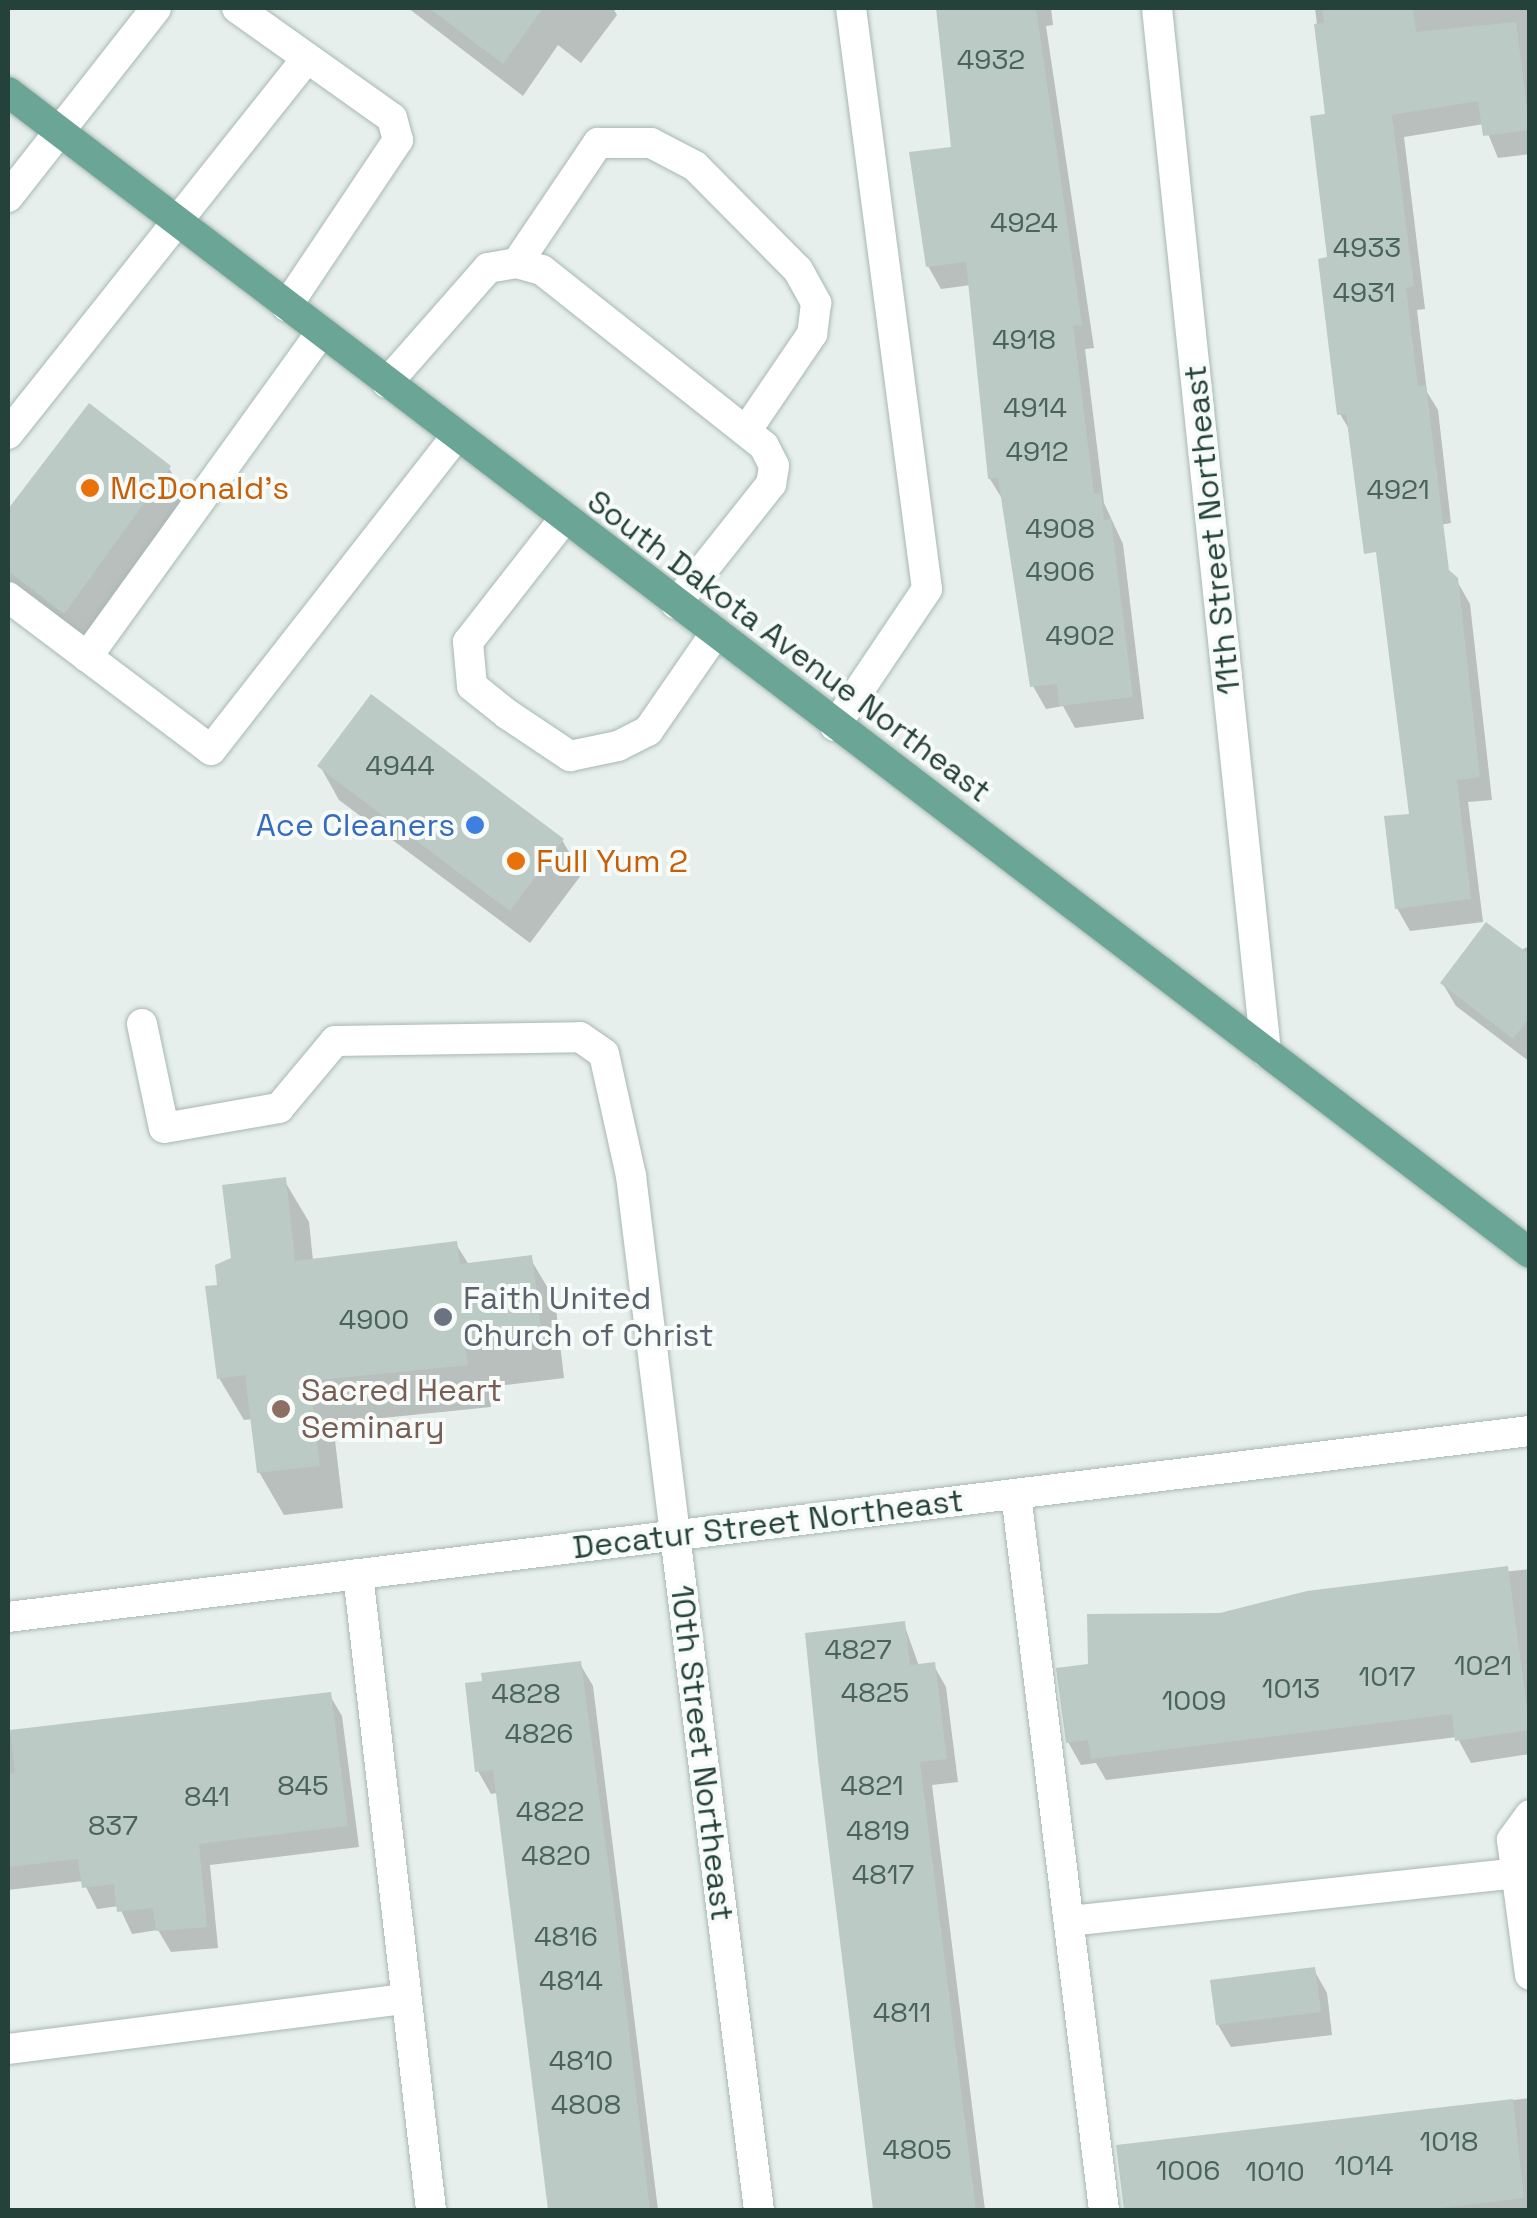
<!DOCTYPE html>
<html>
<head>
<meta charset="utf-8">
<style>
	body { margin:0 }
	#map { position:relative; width:1537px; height:2218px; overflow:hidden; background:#e6efeb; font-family:"Space Grotesk",sans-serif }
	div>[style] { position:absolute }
	.shadow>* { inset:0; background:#0003 }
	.building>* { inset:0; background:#bbcac4 }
	.roads { filter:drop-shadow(0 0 2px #a8b8b2) drop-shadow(0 0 2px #a8b8b2) }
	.lane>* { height:30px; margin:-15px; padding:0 15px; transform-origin:15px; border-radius:15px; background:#fff }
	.street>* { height:30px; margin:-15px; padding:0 15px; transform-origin:15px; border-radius:15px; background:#fff }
	.primary>* { height:30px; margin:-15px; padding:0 15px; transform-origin:15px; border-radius:15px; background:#6aa596 }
	.dots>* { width:28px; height:28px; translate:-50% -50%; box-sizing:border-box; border:5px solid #f7fbf9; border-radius:50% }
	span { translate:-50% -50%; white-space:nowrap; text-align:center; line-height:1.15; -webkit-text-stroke:8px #f7fbf9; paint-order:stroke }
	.number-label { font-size:28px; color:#4a645c }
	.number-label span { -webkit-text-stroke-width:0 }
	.food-label { font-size:32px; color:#c56008 }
	.left { translate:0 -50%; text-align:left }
	.street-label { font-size:32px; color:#24423a }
	.shop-label { font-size:32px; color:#366cbe }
	.right { translate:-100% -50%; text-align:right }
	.worship-label { font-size:32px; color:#5b616d }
	.education-label { font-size:32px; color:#785e54 }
	.frame { position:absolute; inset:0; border:10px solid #24423a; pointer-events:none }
</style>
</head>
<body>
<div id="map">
	<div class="shadow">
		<div style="clip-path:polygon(408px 8px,613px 8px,617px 15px,581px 63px,558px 45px,523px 96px)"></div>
		<div style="clip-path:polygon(938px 8px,1051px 8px,1053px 25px,1046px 26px,1094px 348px,1085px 349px,1104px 503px,1123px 544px,1144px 719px,1075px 728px,1063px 706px,1046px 709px,1033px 686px,1004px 502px,990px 479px,971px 285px,941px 289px,928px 266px,953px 149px)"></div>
		<div style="clip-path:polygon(1315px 8px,1530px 8px,1530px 154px,1498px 158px,1484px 124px,1404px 137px,1425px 309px,1417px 310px,1427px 392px,1438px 410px,1451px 523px,1375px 535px,1352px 434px,1340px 414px,1328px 117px)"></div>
		<div style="clip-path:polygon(89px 407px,169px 468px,188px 501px,84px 645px,8px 588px,8px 513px)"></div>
		<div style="clip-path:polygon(1453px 574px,1470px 604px,1492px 800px,1468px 802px,1483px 922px,1410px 931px,1397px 908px)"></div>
		<div style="clip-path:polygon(320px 766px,562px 840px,582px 874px,530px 943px,339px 800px)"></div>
		<div style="clip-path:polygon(1530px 946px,1530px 1062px,1456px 1006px,1443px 984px)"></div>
		<div style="clip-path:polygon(284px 1180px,309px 1222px,313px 1261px,456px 1244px,469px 1265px,530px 1258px,555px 1300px,564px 1378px,488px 1387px,491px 1407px,333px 1423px,343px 1508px,284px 1515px,259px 1472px,253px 1419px,244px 1420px,219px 1378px,220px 1287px)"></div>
		<div style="clip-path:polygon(1530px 1569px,1530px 1754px,1471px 1763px,1457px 1737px,1106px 1780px,1096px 1763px,1081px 1765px,1068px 1742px,1091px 1667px,1220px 1616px,1308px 1593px)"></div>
		<div style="clip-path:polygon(904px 1624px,919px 1666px,933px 1664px,946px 1687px,958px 1782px,932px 1785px,985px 2210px,877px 2210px,808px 1636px)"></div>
		<div style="clip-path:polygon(580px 1664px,593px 1686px,658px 2210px,550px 2210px,498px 1793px,491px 1794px,478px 1771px)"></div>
		<div style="clip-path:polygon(329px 1694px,342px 1716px,359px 1847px,210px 1865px,218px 1948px,171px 1952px,158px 1930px,132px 1934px,119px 1906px,97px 1909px,83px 1881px,8px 1890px,8px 1733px)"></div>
		<div style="clip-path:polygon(1314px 1970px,1327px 1993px,1332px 2035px,1231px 2047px,1218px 2025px)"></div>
		<div style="clip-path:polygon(1530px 2098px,1530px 2210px,1126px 2210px,1119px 2147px)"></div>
	</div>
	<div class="building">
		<div style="clip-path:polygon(429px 8px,543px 8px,503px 64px)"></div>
		<div style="clip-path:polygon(936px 8px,1036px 8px,1082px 325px,1073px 326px,1094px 494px,1101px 493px,1104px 520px,1111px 519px,1133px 697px,1059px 706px,1057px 684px,1030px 687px,998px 478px,988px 479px,966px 262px,926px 267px,909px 152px,951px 147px)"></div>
		<div style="clip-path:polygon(1322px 8px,1413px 8px,1416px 32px,1516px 22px,1530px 130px,1483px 136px,1478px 101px,1392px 115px,1414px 286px,1406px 288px,1418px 386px,1426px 385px,1449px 570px,1458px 578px,1480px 777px,1457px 780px,1471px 899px,1395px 909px,1384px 816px,1409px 814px,1376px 552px,1364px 554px,1346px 414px,1337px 415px,1318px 259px,1327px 257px,1310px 116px,1325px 114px,1314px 24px,1324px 23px)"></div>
		<div style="clip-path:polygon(89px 403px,171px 466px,64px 614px,8px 571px,8px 509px)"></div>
		<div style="clip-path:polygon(371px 694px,564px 839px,510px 911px,317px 766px)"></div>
		<div style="clip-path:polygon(1486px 922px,1530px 955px,1530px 1017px,1513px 1039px,1440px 983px)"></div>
		<div style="clip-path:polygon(286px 1177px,295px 1261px,457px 1241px,460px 1264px,532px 1255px,542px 1336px,465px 1344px,468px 1365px,310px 1381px,320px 1466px,257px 1473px,245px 1375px,217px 1379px,205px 1286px,217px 1285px,215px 1265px,231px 1258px,222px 1185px)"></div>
		<div style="clip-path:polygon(1508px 1566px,1530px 1730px,1455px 1741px,1452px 1714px,1091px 1759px,1088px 1740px,1066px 1743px,1056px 1668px,1088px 1664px,1087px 1614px,1220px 1613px,1307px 1591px)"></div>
		<div style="clip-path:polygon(905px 1621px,910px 1665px,935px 1662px,947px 1759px,920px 1762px,976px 2210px,873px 2210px,819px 1770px,805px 1633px)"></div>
		<div style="clip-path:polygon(581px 1661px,614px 1906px,650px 2210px,548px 2210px,493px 1770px,475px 1772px,465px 1683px,482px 1681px,481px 1673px)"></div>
		<div style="clip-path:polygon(331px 1692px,348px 1826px,199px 1844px,207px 1927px,156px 1931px,153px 1908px,117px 1912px,114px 1884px,82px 1888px,78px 1859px,8px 1867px,8px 1774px,15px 1773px,10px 1730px)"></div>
		<div style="clip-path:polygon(1315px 1967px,1321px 2012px,1216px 2025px,1210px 1980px)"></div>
		<div style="clip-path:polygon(1513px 2099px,1524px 2198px,1425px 2210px,1124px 2210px,1116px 2145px)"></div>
	</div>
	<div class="roads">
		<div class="lane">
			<div style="left:237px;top:8px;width:190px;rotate:35.4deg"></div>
			<div style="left:392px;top:118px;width:23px;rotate:75deg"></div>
			<div style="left:398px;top:140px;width:200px;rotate:123.8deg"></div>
			<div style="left:517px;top:263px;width:145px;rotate:-56deg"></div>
			<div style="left:598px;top:143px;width:53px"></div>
			<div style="left:651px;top:143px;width:50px;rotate:27.6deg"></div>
			<div style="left:695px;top:166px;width:146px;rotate:45.3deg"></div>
			<div style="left:798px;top:270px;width:38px;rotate:61deg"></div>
			<div style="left:816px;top:303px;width:31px;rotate:97deg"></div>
			<div style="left:812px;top:334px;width:117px;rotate:124.2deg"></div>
			<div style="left:387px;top:383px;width:153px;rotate:-48.7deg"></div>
			<div style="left:488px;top:268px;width:29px;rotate:-10deg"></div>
			<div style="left:517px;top:263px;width:26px;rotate:16deg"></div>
			<div style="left:542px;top:270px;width:283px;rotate:38.4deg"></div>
			<div style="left:764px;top:446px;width:22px;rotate:63deg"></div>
			<div style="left:774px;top:466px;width:18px;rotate:99deg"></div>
			<div style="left:771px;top:484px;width:153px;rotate:128.4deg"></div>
			<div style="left:8px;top:434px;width:479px;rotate:-51.5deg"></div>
			<div style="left:564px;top:519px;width:156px;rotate:128deg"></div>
			<div style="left:468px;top:642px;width:44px;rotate:84.8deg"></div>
			<div style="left:472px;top:686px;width:45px;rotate:38.7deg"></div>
			<div style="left:507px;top:714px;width:76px;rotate:33.7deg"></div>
			<div style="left:570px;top:756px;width:49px;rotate:-11.8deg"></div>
			<div style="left:618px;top:746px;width:34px;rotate:-27deg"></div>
			<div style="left:648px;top:731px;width:118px;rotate:-55.4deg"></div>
			<div style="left:8px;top:597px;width:254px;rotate:37deg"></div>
			<div style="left:211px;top:750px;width:398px;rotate:-52deg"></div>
			<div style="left:87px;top:657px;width:400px;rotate:-54.2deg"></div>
			<div style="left:835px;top:726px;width:165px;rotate:-56.1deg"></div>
			<div style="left:927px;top:589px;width:586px;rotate:-97.45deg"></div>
			<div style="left:142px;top:1024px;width:106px;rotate:78.1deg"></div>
			<div style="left:164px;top:1128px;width:117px;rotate:-9.9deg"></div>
			<div style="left:279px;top:1108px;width:87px;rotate:-50.1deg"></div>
			<div style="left:335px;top:1041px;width:245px;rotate:-0.9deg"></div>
			<div style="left:580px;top:1037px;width:29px;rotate:35deg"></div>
			<div style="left:604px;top:1054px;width:125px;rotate:77.5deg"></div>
			<div style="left:631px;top:1176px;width:362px;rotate:83deg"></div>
			<div style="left:1016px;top:1494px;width:721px;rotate:82.99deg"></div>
			<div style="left:358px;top:1574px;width:640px;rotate:83.45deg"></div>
			<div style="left:1530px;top:1815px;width:31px;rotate:126deg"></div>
			<div style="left:1512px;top:1840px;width:136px;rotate:82.4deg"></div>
			<div style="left:1069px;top:1921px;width:464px;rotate:-6.1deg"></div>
			<div style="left:8px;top:2049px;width:401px;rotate:-7.2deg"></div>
		</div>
		<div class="street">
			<div style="left:1157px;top:8px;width:1050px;rotate:84.04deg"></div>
			<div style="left:8px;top:197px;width:240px;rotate:-51.9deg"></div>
			<div style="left:675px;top:1535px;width:680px;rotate:82.91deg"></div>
			<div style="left:8px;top:1617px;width:1533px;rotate:-6.97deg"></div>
		</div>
		<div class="primary">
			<div style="left:8px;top:92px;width:1914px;rotate:37.34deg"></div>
		</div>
	</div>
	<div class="dots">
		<div style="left:90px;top:488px;background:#e8710a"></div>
		<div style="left:475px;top:825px;background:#3f7fe0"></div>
		<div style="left:516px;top:861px;background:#e8710a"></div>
		<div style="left:443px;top:1317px;background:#6b7280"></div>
		<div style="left:281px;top:1409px;background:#8d6e63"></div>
	</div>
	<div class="number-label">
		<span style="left:991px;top:59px">4932</span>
		<span style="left:1024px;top:222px">4924</span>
		<span style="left:1367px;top:247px">4933</span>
		<span style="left:1364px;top:292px">4931</span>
		<span style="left:1024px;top:339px">4918</span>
		<span style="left:1035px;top:407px">4914</span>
		<span style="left:1037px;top:451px">4912</span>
		<span style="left:1398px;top:489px">4921</span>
		<span style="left:1060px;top:528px">4908</span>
		<span style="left:1060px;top:571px">4906</span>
		<span style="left:1080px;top:635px">4902</span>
		<span style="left:400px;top:765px">4944</span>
		<span style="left:374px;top:1319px">4900</span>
		<span style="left:858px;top:1649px">4827</span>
		<span style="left:1483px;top:1665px">1021</span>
		<span style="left:1387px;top:1676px">1017</span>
		<span style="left:1291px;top:1688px">1013</span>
		<span style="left:875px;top:1692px">4825</span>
		<span style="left:526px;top:1693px">4828</span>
		<span style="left:1194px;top:1700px">1009</span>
		<span style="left:539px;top:1733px">4826</span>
		<span style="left:303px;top:1785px">845</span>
		<span style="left:872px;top:1785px">4821</span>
		<span style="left:207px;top:1796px">841</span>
		<span style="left:550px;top:1811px">4822</span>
		<span style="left:113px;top:1825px">837</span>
		<span style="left:878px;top:1830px">4819</span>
		<span style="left:556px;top:1855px">4820</span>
		<span style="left:883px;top:1874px">4817</span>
		<span style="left:566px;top:1936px">4816</span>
		<span style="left:571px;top:1980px">4814</span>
		<span style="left:902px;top:2012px">4811</span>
		<span style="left:581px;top:2060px">4810</span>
		<span style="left:586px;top:2104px">4808</span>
		<span style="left:1449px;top:2141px">1018</span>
		<span style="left:917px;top:2149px">4805</span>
		<span style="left:1364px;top:2165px">1014</span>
		<span style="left:1188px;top:2170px">1006</span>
		<span style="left:1275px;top:2171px">1010</span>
	</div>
	<div class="food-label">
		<span class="left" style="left:110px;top:488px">McDonald's</span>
		<span class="left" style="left:536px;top:861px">Full Yum 2</span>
	</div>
	<div class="street-label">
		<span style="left:1212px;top:530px;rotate:-96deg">11th Street Northeast</span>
		<span style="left:789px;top:646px;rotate:37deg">South Dakota Avenue Northeast</span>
		<span style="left:768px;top:1524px;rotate:-7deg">Decatur Street Northeast</span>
		<span style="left:702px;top:1753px;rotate:83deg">10th Street Northeast</span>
	</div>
	<div class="shop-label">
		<span class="right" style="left:455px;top:825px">Ace Cleaners</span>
	</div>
	<div class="worship-label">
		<span class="left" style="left:463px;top:1317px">Faith United<br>Church of Christ</span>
	</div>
	<div class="education-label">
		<span class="left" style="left:301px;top:1409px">Sacred Heart<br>Seminary</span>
	</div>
	<div class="frame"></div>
</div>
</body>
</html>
